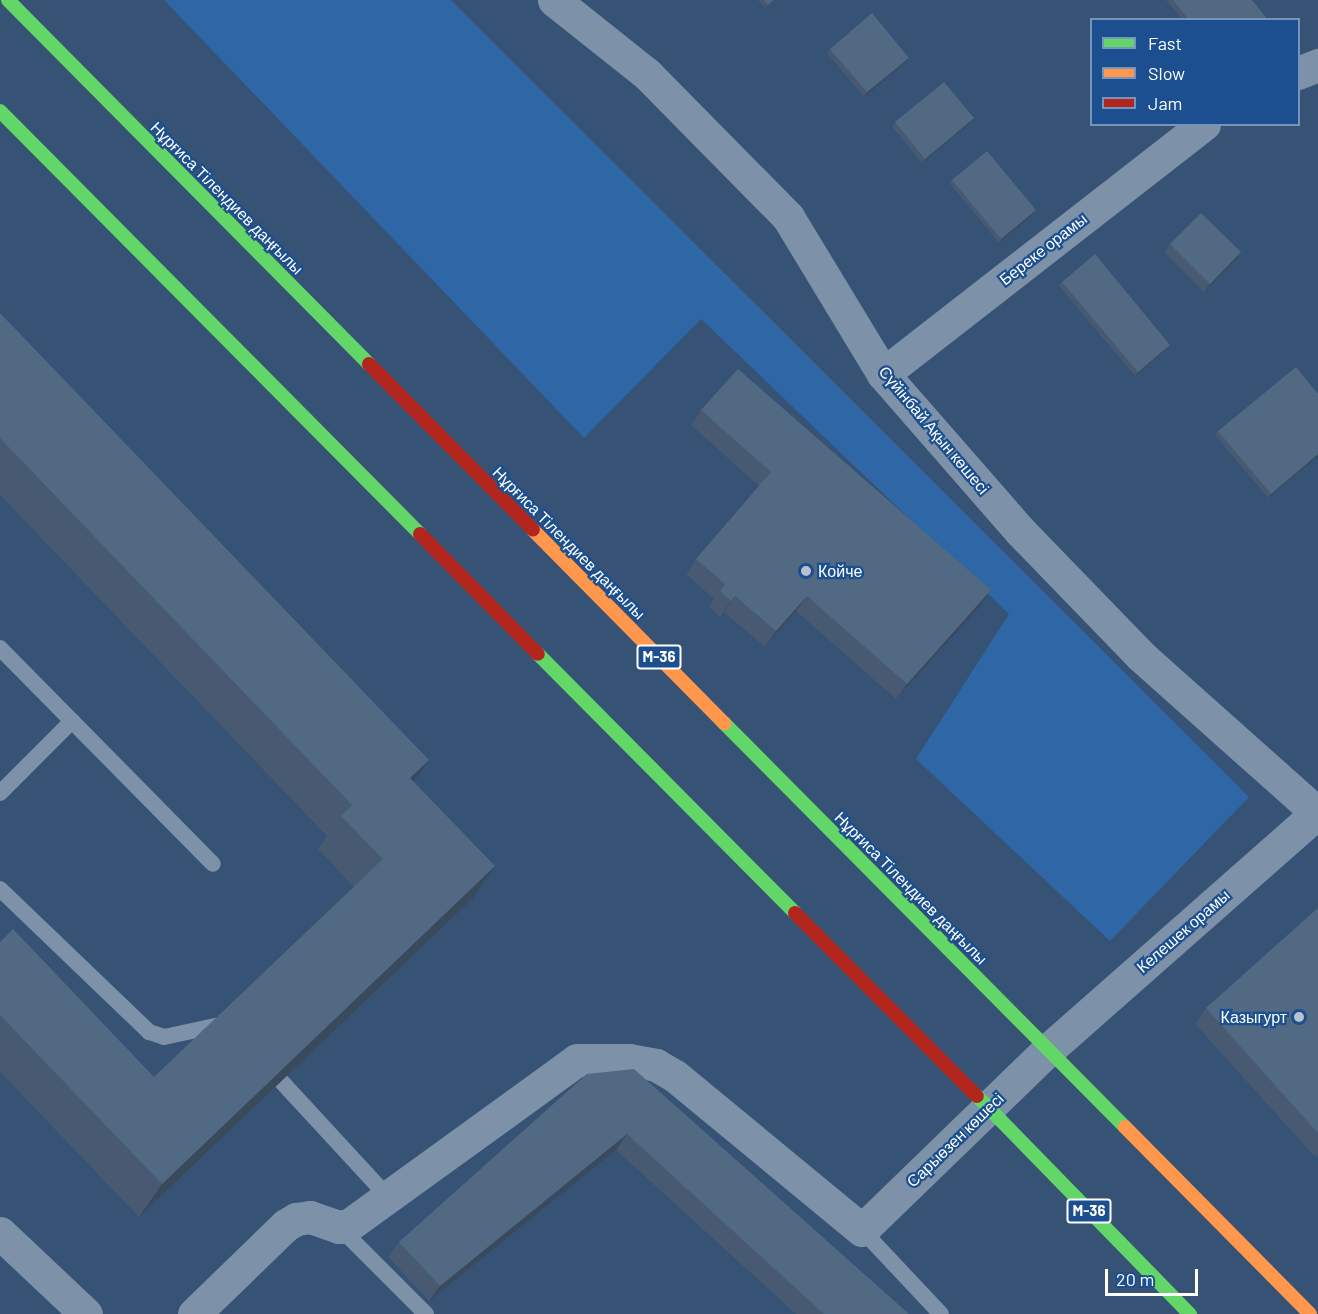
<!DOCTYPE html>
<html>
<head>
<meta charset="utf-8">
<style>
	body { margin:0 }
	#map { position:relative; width:1318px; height:1314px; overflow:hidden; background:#365274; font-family:Barlow,sans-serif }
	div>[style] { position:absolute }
	.green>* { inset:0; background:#2f66a5 }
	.lane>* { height:16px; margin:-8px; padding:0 8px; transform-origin:8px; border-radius:8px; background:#7d92a8 }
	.street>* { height:33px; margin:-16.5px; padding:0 16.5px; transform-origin:16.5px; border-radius:16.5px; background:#7d92a8 }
	.fast>* { height:14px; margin:-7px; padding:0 7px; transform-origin:7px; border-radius:7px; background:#63d668 }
	.slow>* { height:14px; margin:-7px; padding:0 7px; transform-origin:7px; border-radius:7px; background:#ff974d }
	.jam>* { height:14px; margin:-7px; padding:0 7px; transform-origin:7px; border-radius:7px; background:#b3261e }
	.wall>* { inset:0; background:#475a72 }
	.shaded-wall>* { inset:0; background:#394a5c }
	.building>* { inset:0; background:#526984 }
	.dots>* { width:16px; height:16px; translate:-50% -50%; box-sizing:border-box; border:3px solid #1b4f8f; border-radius:50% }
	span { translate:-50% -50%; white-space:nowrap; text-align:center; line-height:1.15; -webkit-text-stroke:4.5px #1b4f8f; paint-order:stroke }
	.shield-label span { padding:2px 4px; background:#1b4f8f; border:2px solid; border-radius:4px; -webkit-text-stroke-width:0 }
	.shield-label { font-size:15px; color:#fff; font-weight:700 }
	.street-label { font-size:16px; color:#fff }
	.poi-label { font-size:16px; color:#fff }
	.left { translate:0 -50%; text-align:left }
	.right { translate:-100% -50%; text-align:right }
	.legend { position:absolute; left:1090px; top:18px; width:210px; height:108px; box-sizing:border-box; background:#1b4f8f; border:2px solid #7695bc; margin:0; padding:8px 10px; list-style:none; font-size:18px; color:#fff }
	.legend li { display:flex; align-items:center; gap:12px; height:30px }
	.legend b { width:30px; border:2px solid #7695bc }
	.scale { position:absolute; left:1105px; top:1269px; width:93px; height:27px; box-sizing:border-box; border:3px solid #fff; border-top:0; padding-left:8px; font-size:18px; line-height:21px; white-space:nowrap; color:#fff; -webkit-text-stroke:4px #1b4f8f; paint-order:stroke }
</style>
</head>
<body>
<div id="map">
	<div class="green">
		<div style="clip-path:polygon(164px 0,451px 0,1249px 797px,1110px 941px,916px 759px,1009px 614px,701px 319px,584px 438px)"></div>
	</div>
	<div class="lane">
		<div style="left:0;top:648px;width:303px;rotate:45.4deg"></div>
		<div style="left:0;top:793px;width:102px;rotate:-45deg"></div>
		<div style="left:0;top:889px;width:207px;rotate:43.8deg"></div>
		<div style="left:149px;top:1032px;width:16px;rotate:18deg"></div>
		<div style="left:164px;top:1037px;width:57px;rotate:-12.1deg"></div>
		<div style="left:281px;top:1081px;width:159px;rotate:47.3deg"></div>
		<div style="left:339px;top:1227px;width:123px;rotate:45deg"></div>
		<div style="left:862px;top:1230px;width:115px;rotate:46.8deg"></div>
	</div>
	<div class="street">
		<div style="left:554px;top:0;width:119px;rotate:38.5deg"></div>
		<div style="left:647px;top:74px;width:201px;rotate:45.4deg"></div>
		<div style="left:788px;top:217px;width:184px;rotate:58.8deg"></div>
		<div style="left:883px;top:374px;width:208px;rotate:48.9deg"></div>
		<div style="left:1020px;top:531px;width:174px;rotate:45.9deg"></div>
		<div style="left:1141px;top:656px;width:236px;rotate:41.7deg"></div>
		<div style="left:1298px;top:73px;width:22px;rotate:-22deg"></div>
		<div style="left:883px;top:374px;width:407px;rotate:-37.9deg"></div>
		<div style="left:0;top:1233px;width:118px;rotate:43.3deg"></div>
		<div style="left:194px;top:1314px;width:128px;rotate:-44.1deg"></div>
		<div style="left:286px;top:1225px;width:12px;rotate:-31deg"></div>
		<div style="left:296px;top:1219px;width:14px;rotate:-8deg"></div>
		<div style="left:310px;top:1217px;width:31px;rotate:19deg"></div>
		<div style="left:339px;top:1227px;width:10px;rotate:-11deg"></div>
		<div style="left:349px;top:1225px;width:281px;rotate:-35.9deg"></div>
		<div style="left:577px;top:1060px;width:52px"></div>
		<div style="left:629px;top:1060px;width:27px;rotate:10deg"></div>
		<div style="left:656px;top:1065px;width:22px;rotate:30deg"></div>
		<div style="left:675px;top:1076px;width:242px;rotate:39.5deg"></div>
		<div style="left:862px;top:1230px;width:259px;rotate:-44.1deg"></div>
		<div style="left:1048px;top:1050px;width:360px;rotate:-41.4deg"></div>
	</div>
	<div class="fast">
		<div style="left:8px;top:0;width:513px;rotate:45.24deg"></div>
		<div style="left:0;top:111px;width:596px;rotate:45.2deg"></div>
		<div style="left:538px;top:654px;width:365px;rotate:45.2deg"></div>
		<div style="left:724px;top:723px;width:569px;rotate:45.21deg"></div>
		<div style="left:977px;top:1096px;width:305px;rotate:45.7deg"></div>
	</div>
	<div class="slow">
		<div style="left:533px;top:530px;width:272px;rotate:45.3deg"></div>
		<div style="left:1125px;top:1127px;width:263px;rotate:45.3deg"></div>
	</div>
	<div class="jam">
		<div style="left:369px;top:364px;width:233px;rotate:45.3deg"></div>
		<div style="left:420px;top:534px;width:168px;rotate:45.5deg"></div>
		<div style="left:795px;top:913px;width:258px;rotate:45.2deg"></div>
	</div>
	<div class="wall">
		<div style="clip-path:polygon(758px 0,775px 0,765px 8px)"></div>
		<div style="clip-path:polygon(1166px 0,1252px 0,1268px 20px,1183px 20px)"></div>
		<div style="clip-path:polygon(830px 49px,906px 62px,864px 97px,827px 53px)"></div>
		<div style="clip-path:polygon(974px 118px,971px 122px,922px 163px,892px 127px,895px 122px)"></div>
		<div style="clip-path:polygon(952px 180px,1036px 210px,1033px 214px,999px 243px,950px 184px)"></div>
		<div style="clip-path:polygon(1170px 244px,1236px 260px,1204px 292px,1164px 252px)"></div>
		<div style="clip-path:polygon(1062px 282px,1170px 345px,1167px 349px,1135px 376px,1059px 286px)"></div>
		<div style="clip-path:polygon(0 313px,414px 781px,472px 899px,139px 1217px,0 1072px,0 942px,154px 1077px,354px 887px,318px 849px,327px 836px,0 495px)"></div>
		<div style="clip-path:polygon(1318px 394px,1318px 456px,1268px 498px,1215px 435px,1218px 431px)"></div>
		<div style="clip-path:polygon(701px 410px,980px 606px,896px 699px,796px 611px,765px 647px,724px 612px,720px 617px,709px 606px,714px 599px,686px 574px,696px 559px,759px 486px,691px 425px)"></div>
		<div style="clip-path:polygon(1318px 908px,1318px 1154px,1315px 1157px,1195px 1024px,1206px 1008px)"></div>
		<div style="clip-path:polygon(587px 1074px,909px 1314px,796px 1314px,616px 1150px,429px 1301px,388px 1257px,399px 1242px)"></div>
	</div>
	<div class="shaded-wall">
		<div style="clip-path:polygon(909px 58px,906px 62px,864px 97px,867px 92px)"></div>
		<div style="clip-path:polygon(974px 118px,971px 122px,922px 163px,925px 159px)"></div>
		<div style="clip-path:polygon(1036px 210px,1033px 214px,999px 243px,1001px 239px)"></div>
		<div style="clip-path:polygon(1241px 252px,1236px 260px,1204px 292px,1210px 284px)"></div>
		<div style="clip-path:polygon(1170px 345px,1167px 349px,1135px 376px,1138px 372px)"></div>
		<div style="clip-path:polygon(1318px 454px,1318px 456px,1268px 498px,1271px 494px)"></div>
		<div style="clip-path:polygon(991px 590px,980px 606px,896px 699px,907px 684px)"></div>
		<div style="clip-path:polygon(735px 596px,724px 612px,720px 617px,731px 601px)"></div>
		<div style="clip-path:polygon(807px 596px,796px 611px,765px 647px,776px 631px)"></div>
		<div style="clip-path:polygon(429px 760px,406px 793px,410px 778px)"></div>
		<div style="clip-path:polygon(495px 866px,472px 899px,139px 1217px,162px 1184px)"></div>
		<div style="clip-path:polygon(627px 1134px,616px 1150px,429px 1301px,440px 1286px)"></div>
	</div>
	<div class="building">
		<div style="clip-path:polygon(764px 0,773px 0,768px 4px)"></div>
		<div style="clip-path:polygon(1173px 0,1252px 0,1268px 20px,1189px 20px)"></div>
		<div style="clip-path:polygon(872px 13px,909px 58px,867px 92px,830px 49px)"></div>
		<div style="clip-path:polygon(944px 82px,974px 118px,925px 159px,895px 122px)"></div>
		<div style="clip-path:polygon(987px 151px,1036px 210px,1001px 239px,952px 180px)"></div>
		<div style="clip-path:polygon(1201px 213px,1241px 252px,1210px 284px,1170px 244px)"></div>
		<div style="clip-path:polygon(1095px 254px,1170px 345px,1138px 372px,1062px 282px)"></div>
		<div style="clip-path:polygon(0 313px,429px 760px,410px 778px,495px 866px,162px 1184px,0 1015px,0 942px,13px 929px,154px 1077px,383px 859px,341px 816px,352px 805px,0 438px)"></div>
		<div style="clip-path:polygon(1296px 367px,1318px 394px,1318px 454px,1271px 494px,1218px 431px)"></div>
		<div style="clip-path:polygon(738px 369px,991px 590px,907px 684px,807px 596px,776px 631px,735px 596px,731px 601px,720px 591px,725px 584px,696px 559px,771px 472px,701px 410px)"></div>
		<div style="clip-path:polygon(1318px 908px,1318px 1133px,1206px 1008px)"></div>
		<div style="clip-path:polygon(634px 1069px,909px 1314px,824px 1314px,627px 1134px,440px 1286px,399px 1242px,587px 1074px)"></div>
	</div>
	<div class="dots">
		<div style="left:806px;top:571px;background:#b9c2ce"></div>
		<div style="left:1299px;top:1017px;background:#b9c2ce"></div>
	</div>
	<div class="shield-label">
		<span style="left:659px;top:657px">M-36</span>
		<span style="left:1089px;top:1211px">M-36</span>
	</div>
	<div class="street-label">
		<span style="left:227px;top:198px;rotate:45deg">Нұрғиса Тілендиев даңғылы</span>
		<span style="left:1043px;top:249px;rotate:-38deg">Береке орамы</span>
		<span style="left:934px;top:430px;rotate:50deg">Сүйінбай Ақын көшесі</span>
		<span style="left:569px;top:543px;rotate:45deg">Нұрғиса Тілендиев даңғылы</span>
		<span style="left:911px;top:888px;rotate:45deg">Нұрғиса Тілендиев даңғылы</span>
		<span style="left:1183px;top:931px;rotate:-41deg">Келешек орамы</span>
		<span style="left:955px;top:1140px;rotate:-44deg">Сарыөзен көшесі</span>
	</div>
	<div class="poi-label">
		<span class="left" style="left:818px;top:571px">Койче</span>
		<span class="right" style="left:1287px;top:1017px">Казыгурт</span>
	</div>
	<ul class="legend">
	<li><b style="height:8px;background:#63d668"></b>Fast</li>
	<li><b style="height:8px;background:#ff974d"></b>Slow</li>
	<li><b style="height:8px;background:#b3261e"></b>Jam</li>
	</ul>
	<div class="scale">20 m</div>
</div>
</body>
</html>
